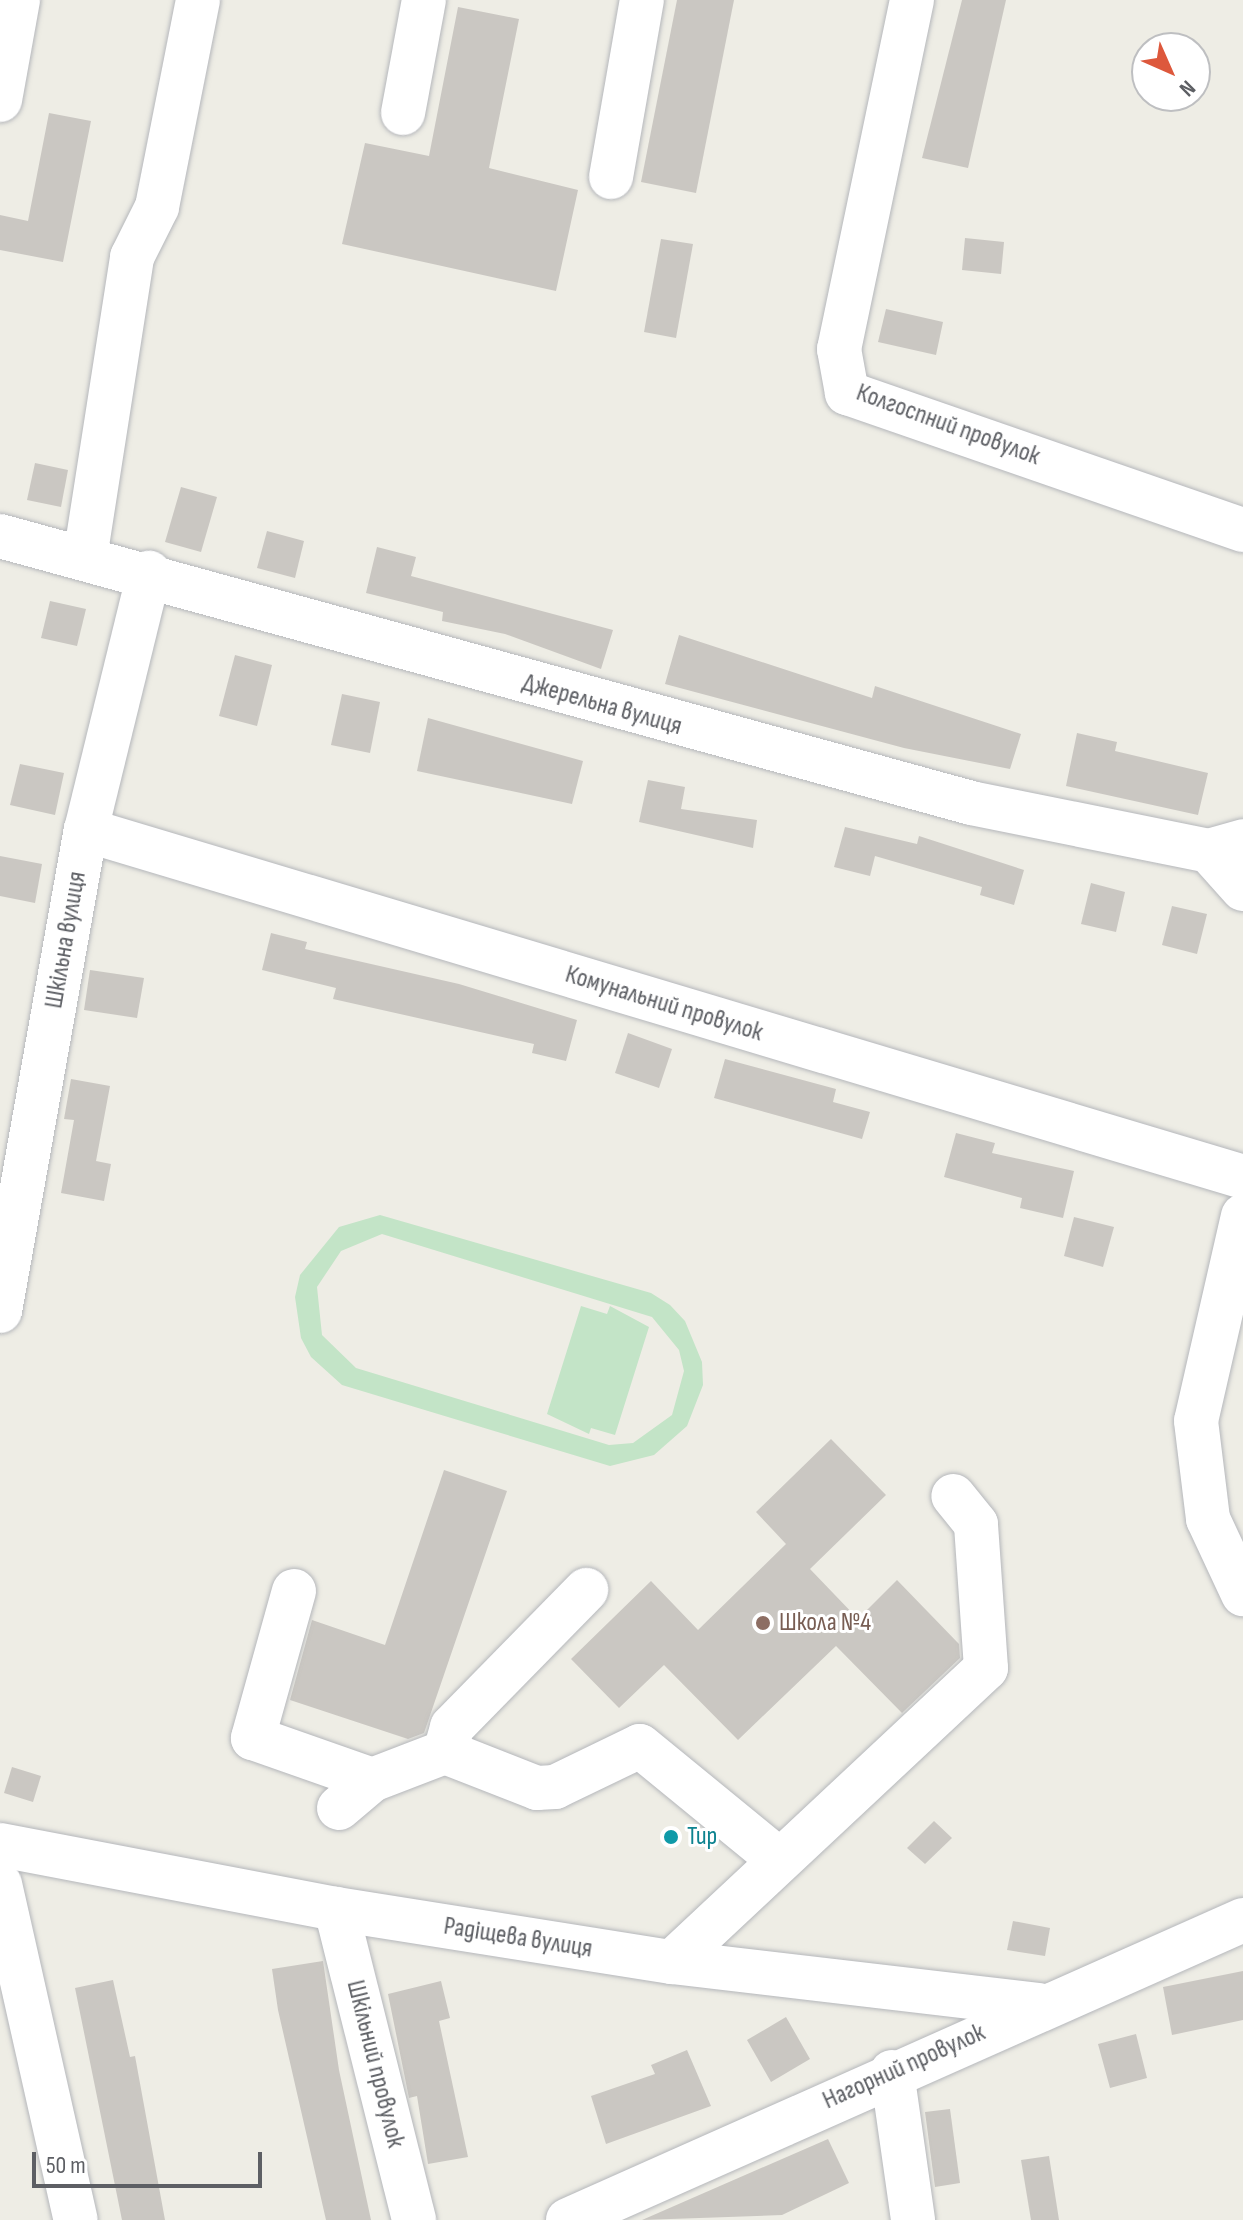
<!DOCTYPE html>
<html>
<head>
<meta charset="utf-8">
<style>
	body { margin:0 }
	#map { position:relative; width:1243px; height:2220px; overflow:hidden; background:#eeede5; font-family:"Sofia Sans Condensed",sans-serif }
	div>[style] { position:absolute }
	.green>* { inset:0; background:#c3e4c7 }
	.building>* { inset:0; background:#cac7c2 }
	.roads { filter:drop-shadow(0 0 2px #b5b7bb) drop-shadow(0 0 2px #b5b7bb) }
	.minor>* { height:44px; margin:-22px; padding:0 22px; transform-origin:22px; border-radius:22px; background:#fff }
	.dots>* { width:22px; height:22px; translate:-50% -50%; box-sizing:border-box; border:4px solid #fff; border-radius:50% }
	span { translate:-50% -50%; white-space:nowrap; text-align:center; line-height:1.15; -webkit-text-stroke:6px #fff; paint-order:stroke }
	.street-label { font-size:26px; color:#5d5f64 }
	.education-label { font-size:26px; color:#785e54 }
	.left { translate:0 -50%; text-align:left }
	.culture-label { font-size:26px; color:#0d838f }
	.north { position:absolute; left:1131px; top:32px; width:80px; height:80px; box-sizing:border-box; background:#fff; border:2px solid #bebfc1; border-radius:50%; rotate:135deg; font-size:22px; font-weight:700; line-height:32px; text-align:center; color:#5d5f64 }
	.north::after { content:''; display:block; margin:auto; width:28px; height:36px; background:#dd583c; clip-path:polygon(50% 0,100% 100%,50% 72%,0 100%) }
	.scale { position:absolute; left:32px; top:2152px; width:230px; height:36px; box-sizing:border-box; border:4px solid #5d5f64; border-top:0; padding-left:10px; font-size:24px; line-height:28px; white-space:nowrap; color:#5d5f64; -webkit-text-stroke:6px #fff; paint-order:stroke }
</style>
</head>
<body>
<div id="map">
	<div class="green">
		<div style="clip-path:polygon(evenodd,380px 1215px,651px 1293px,670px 1305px,685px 1321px,702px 1362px,703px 1385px,687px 1426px,654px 1455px,610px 1466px,342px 1385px,311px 1357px,301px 1338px,295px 1297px,300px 1275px,339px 1227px,380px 1215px,382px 1234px,652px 1317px,679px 1350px,684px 1371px,672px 1415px,633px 1443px,609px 1445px,356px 1368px,322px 1335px,317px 1287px,341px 1251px,382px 1234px)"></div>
		<div style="clip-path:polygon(581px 1306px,607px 1314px,610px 1306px,649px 1327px,615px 1435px,591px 1428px,589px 1434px,547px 1414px)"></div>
	</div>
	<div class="building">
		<div style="clip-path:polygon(677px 0,734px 0,696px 193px,641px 182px)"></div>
		<div style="clip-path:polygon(962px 0,1006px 0,968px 168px,922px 158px)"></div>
		<div style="clip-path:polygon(458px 7px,519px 19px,489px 168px,578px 190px,556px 291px,342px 244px,365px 143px,429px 156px)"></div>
		<div style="clip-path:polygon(49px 113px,91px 121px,63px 262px,0 250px,0 215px,28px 221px)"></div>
		<div style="clip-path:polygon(965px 238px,1004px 242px,1001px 274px,962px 270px)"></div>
		<div style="clip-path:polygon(661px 239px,693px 244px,676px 338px,644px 332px)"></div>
		<div style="clip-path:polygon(886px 309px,943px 322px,936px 355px,878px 342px)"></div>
		<div style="clip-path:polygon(35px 463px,68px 470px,61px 507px,27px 500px)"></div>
		<div style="clip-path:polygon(181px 487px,217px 497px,201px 552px,165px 542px)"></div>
		<div style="clip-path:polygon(267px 531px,304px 541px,295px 578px,257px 568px)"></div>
		<div style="clip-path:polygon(377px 547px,416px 557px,411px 576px,613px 630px,601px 669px,505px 634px,442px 621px,443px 612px,366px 593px)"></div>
		<div style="clip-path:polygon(50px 601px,86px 609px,77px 646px,41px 638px)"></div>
		<div style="clip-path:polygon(679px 635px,872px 698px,875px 686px,1021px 734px,1010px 769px,904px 748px,665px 684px)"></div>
		<div style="clip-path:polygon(235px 655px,272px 665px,257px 726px,219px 716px)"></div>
		<div style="clip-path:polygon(342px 694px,380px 702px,370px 753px,331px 745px)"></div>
		<div style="clip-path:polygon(428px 718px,583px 761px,572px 804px,417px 771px)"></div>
		<div style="clip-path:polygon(1077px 733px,1117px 742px,1115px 751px,1208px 773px,1198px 815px,1066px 786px)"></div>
		<div style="clip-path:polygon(20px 764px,64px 773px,55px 815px,10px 805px)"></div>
		<div style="clip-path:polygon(648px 780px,685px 787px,681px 809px,757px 820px,753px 848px,639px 822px)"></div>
		<div style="clip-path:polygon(845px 827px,917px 844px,919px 836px,1024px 870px,1014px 905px,980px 895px,982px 887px,875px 856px,870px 876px,834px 867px)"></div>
		<div style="clip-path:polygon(0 856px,42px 864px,35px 903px,0 896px)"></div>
		<div style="clip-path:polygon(1091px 883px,1125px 892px,1116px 932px,1081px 924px)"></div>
		<div style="clip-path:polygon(1172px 906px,1207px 914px,1197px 954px,1162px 945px)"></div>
		<div style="clip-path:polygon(271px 933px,307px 942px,305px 949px,459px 984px,577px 1020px,566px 1061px,532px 1053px,534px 1044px,333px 999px,336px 988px,262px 970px)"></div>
		<div style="clip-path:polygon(90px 970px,144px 978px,137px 1018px,84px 1010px)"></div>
		<div style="clip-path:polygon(628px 1033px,672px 1049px,659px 1088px,615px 1073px)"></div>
		<div style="clip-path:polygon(725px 1059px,836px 1089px,833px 1102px,870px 1112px,862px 1139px,714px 1098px)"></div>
		<div style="clip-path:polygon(71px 1079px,110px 1086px,96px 1161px,111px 1164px,104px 1201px,61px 1193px,74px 1120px,64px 1119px)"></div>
		<div style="clip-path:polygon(956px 1133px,995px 1143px,992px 1153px,1074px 1171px,1063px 1218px,1020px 1208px,1022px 1198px,944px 1177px)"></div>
		<div style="clip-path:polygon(1074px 1217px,1114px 1227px,1103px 1267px,1064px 1256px)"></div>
		<div style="clip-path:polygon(831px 1439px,886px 1495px,810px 1569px,858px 1619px,897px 1580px,959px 1644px,960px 1658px,902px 1713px,836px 1646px,738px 1740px,664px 1665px,619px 1708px,571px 1659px,651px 1581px,698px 1630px,786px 1544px,756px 1512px)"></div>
		<div style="clip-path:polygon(444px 1470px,507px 1491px,424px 1733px,408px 1739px,290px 1700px,312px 1620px,385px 1645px)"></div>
		<div style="clip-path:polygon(12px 1767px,41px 1776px,33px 1802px,4px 1793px)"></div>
		<div style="clip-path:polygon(934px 1821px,952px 1838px,925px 1864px,907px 1848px)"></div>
		<div style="clip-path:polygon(1013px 1921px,1050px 1928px,1045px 1956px,1007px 1950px)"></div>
		<div style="clip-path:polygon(323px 1961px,339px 2070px,371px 2220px,326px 2220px,278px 2010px,272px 1969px)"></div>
		<div style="clip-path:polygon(1243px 1971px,1243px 2020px,1172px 2035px,1163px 1987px)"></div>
		<div style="clip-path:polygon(113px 1980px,130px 2057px,135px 2056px,165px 2220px,122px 2220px,75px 1988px)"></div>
		<div style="clip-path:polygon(441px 1981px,450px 2018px,439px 2021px,468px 2157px,428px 2164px,417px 2096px,409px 2098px,388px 1994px)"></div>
		<div style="clip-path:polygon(786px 2017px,810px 2059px,771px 2082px,747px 2040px)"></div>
		<div style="clip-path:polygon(1136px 2034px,1147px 2078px,1110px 2088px,1098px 2044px)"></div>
		<div style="clip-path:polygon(687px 2050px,711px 2106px,606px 2144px,591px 2096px,655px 2074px,651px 2065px)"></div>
		<div style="clip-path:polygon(950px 2109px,960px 2183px,935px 2187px,925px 2112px)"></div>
		<div style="clip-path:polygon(828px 2139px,849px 2183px,782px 2215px,642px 2220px)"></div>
		<div style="clip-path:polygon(1049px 2156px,1059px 2220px,1031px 2220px,1021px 2160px)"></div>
	</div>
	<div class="roads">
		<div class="minor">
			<div style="left:912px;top:0;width:357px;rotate:101.8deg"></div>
			<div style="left:839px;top:349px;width:45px;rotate:79.7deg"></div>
			<div style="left:847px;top:393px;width:419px;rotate:19.1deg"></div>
			<div style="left:0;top:100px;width:102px;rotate:-79.8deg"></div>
			<div style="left:403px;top:113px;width:115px;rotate:-79.5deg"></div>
			<div style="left:611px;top:177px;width:180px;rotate:-80.1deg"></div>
			<div style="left:0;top:536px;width:1007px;rotate:15.37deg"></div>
			<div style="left:971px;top:803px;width:243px;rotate:11.4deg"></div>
			<div style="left:1209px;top:851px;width:35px;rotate:-16deg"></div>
			<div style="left:85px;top:558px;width:305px;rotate:-81.1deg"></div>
			<div style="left:132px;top:257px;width:56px;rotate:-63.4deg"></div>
			<div style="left:157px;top:207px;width:211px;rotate:-78.8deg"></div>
			<div style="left:86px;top:830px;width:1208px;rotate:16.69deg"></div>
			<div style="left:1209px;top:851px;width:51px;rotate:48.2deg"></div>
			<div style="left:1243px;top:1216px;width:210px;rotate:102.9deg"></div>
			<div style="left:1196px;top:1421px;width:99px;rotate:83deg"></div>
			<div style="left:1208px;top:1519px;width:83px;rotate:65deg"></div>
			<div style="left:0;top:1311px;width:489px;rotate:-79.9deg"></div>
			<div style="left:86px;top:830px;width:265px;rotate:-76.2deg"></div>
			<div style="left:294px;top:1591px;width:153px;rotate:105.6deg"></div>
			<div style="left:253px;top:1738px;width:126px;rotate:19.4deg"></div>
			<div style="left:372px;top:1780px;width:78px;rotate:-21deg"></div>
			<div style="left:445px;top:1752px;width:99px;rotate:21.4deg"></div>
			<div style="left:537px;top:1788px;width:18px;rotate:-3deg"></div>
			<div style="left:555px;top:1787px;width:94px;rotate:-25.8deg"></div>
			<div style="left:640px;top:1746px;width:178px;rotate:39.3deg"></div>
			<div style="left:445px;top:1752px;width:26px;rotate:-74deg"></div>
			<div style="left:452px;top:1727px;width:192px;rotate:-45.6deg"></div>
			<div style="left:339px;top:1808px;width:43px;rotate:-40.3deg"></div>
			<div style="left:0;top:1845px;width:342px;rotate:10.8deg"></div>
			<div style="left:336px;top:1909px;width:340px;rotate:9deg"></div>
			<div style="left:672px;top:1962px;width:370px;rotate:6.7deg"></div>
			<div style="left:0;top:1884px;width:344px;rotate:77.3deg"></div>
			<div style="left:336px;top:1909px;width:321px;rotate:75.9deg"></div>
			<div style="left:672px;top:1962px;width:430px;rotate:-43.1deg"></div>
			<div style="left:986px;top:1668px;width:144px;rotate:-94deg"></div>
			<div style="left:976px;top:1524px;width:36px;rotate:-129deg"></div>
			<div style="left:892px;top:2072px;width:149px;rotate:81.9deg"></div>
			<div style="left:568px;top:2220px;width:739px;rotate:-23.96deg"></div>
		</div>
	</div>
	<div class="dots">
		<div style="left:763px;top:1623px;background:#8d6e63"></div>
		<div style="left:671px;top:1837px;background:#0f9aa8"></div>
	</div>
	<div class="street-label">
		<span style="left:948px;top:425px;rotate:20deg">Колгоспний провулок</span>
		<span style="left:602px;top:705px;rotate:16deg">Джерельна вулиця</span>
		<span style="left:66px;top:940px;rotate:-80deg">Шкільна вулиця</span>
		<span style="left:664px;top:1004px;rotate:17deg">Комунальний провулок</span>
		<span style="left:518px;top:1938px;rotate:9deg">Радіщева вулиця</span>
		<span style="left:375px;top:2064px;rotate:76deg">Шкільний провулок</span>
		<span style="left:904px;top:2067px;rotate:-24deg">Нагорний провулок</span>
	</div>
	<div class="education-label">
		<span class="left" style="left:779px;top:1623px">Школа №4</span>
	</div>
	<div class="culture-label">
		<span class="left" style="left:687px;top:1837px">Тир</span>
	</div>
	<div class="north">N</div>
	<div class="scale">50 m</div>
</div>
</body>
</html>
